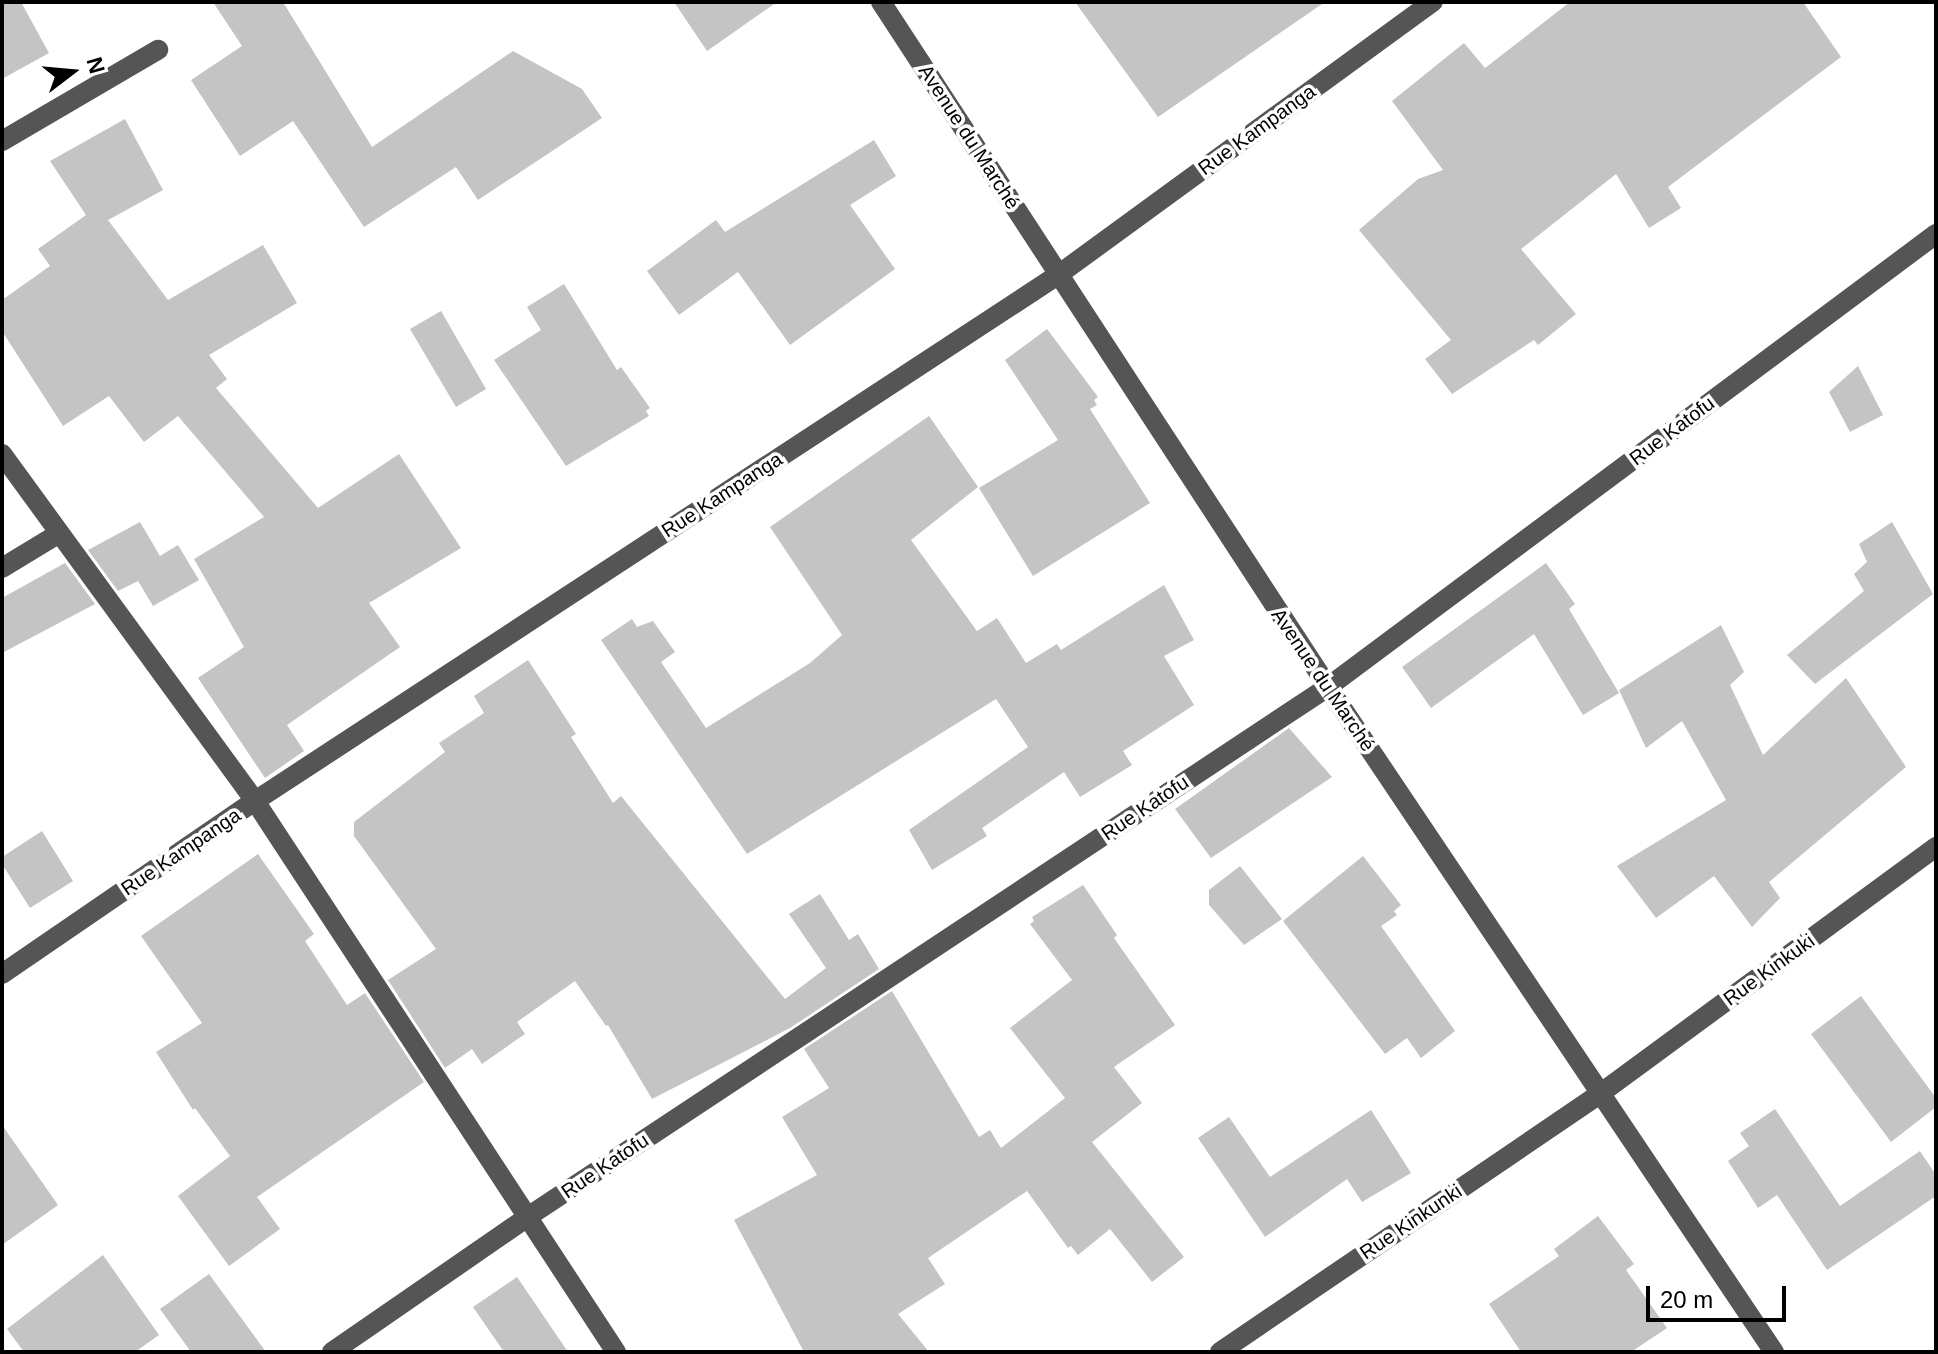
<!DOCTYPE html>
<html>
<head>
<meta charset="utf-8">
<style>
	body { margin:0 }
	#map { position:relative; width:1938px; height:1354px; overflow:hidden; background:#fff; font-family:Helvetica,sans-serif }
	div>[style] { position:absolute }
	.building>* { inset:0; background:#c4c4c4 }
	.minor>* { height:20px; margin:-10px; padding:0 10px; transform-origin:10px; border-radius:10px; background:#555 }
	span { translate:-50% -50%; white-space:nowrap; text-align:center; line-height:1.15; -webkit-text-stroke:7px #fff; paint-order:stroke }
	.street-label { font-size:20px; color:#000 }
	.frame { position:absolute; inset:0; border:4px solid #000; pointer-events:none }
	.north { position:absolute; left:32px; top:32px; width:80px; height:80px; -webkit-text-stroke:6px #fff; paint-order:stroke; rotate:74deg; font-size:22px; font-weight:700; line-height:32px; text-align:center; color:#000 }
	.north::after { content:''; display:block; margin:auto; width:28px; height:36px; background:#000; clip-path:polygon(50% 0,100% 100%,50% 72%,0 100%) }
	.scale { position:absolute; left:1646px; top:1286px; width:140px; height:36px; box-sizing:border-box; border:4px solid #000; border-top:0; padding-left:10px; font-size:24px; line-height:28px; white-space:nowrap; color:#000; -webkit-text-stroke:6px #fff; paint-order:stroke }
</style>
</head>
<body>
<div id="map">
	<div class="building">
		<div style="clip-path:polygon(2px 2px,21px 2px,49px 53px,2px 79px)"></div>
		<div style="clip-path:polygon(213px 2px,283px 2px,372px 147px,513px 51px,582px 89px,602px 118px,478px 200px,456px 167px,364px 227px,293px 121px,240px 156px,191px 80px,242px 46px)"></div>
		<div style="clip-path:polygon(674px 2px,777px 2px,707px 51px)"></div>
		<div style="clip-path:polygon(1075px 2px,1325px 2px,1158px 117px)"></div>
		<div style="clip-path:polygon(1570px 2px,1803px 2px,1841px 57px,1668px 187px,1681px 208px,1649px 228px,1616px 174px,1521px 249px,1576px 314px,1538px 345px,1534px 340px,1452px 394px,1425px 359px,1451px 340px,1359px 230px,1418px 179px,1443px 170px,1392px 101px,1464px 43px,1485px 68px)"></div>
		<div style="clip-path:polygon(125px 119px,163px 190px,108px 220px,168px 300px,263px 245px,297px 303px,209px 355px,227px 379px,216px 388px,318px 508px,399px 454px,461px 548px,369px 603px,400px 647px,287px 725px,304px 751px,265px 778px,198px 678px,244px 647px,194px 559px,264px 517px,178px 416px,144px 442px,109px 396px,63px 426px,2px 331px,2px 300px,50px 266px,38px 249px,86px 215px,50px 161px)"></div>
		<div style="clip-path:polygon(874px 140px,896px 176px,850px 205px,895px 269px,790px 345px,738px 272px,679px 315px,647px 271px,716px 220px,725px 232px)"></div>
		<div style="clip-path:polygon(564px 284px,617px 370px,621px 367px,650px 408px,646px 411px,649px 416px,566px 466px,494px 360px,541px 330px,527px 307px)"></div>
		<div style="clip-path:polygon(441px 311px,486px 389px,456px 407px,410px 329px)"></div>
		<div style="clip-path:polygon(1047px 329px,1098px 397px,1094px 400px,1097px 405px,1090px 409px,1150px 503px,1033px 576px,979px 488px,1058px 440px,1005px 360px)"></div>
		<div style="clip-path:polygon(1858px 366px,1883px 415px,1850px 432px,1829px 392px)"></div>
		<div style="clip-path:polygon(929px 416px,978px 487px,911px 540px,977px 631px,997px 618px,1026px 663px,1057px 644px,1061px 650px,1164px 585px,1194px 640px,1164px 656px,1194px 705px,1123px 751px,1132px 765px,1080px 797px,1064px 772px,982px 828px,987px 836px,932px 870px,909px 830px,1028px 747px,996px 699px,747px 854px,601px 640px,632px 619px,637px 627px,653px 621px,675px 652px,661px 662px,706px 728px,810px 663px,842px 635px,770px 527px)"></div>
		<div style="clip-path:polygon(140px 522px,160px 556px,178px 545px,199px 580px,153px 606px,138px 581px,118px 591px,88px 550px)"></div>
		<div style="clip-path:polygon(1892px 522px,1933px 594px,1815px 684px,1787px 655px,1864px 591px,1854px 574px,1867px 562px,1859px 544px)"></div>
		<div style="clip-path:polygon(65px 563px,95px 604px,2px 653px,2px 598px)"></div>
		<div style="clip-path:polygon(1546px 563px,1575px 604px,1569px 609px,1619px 693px,1583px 715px,1534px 634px,1431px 708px,1402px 667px)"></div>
		<div style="clip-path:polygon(1721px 625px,1744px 672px,1730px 685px,1763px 755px,1846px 678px,1906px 767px,1769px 882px,1780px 898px,1752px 927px,1714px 876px,1656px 918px,1617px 866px,1726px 800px,1682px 721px,1646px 748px,1619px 690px)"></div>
		<div style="clip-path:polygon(528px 660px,576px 734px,571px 737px,613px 803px,621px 796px,785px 999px,826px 968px,789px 914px,820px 894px,849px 940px,858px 934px,879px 969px,790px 1028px,652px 1099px,608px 1025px,606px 1026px,575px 981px,517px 1022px,525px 1034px,482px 1064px,472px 1049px,445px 1068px,388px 980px,436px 949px,354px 836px,354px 822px,445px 752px,439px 743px,484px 713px,474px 696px)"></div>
		<div style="clip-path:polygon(1289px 728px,1332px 777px,1211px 858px,1175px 809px)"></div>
		<div style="clip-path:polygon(42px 831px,73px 881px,30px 908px,2px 864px,2px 857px)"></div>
		<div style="clip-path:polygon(258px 854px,314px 934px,305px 941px,347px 1005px,365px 993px,424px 1082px,257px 1197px,280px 1229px,229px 1266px,178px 1196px,230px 1156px,195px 1108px,193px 1110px,156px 1052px,202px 1023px,141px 936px)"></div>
		<div style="clip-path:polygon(1363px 856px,1401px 905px,1394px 911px,1397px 915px,1381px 926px,1455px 1031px,1421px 1058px,1407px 1038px,1385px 1054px,1283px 921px)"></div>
		<div style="clip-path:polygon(1240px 866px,1282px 919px,1244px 945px,1209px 905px,1209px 890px)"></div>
		<div style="clip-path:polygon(1083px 885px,1117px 935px,1114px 938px,1175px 1025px,1114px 1067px,1142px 1103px,1092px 1142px,1184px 1257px,1152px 1282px,1110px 1229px,1078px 1255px,1071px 1246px,1068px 1248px,1027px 1191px,928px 1258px,945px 1284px,898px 1314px,929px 1352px,804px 1352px,734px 1220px,817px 1175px,782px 1117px,829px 1088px,804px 1049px,892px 991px,979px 1137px,990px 1130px,1001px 1148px,1065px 1098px,1010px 1028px,1072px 980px,1030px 924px,1034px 921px,1032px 917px)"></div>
		<div style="clip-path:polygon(1861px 996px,1936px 1098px,1936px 1107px,1891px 1142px,1811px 1034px)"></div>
		<div style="clip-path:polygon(1775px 1109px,1840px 1206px,1920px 1151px,1936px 1175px,1936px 1196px,1827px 1270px,1777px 1195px,1758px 1208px,1728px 1161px,1749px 1146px,1740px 1133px)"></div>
		<div style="clip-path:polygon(1371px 1110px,1411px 1173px,1362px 1202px,1347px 1179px,1265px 1237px,1198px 1138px,1229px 1117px,1270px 1177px)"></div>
		<div style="clip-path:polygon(2px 1125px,58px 1205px,2px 1245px)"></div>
		<div style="clip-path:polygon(1598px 1216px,1634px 1264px,1626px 1270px,1667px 1328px,1631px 1352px,1521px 1352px,1489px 1304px,1559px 1256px,1554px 1249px)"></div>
		<div style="clip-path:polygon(103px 1255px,159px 1335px,135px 1352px,24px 1352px,7px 1329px)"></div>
		<div style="clip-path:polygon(209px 1274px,266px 1352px,191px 1352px,160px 1309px)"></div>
		<div style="clip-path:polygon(517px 1277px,568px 1352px,504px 1352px,473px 1307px)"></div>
	</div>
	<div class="minor">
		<div style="left:881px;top:2px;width:818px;rotate:56.87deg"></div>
		<div style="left:1328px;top:687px;width:801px;rotate:56.15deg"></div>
		<div style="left:2px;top:141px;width:181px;rotate:-30.3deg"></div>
		<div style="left:2px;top:454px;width:429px;rotate:53.9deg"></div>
		<div style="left:255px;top:801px;width:659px;rotate:56.77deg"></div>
		<div style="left:2px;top:568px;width:66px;rotate:-31.3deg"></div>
		<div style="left:2px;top:974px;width:306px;rotate:-34.4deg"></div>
		<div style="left:255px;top:801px;width:960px;rotate:-33.23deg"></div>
		<div style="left:1058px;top:275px;width:464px;rotate:-36.1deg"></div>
		<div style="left:332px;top:1352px;width:239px;rotate:-34.6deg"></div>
		<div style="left:529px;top:1216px;width:958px;rotate:-33.51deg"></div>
		<div style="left:1328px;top:687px;width:758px;rotate:-36.69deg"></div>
		<div style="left:1220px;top:1352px;width:461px;rotate:-34.2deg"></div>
		<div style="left:1601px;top:1093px;width:416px;rotate:-36.3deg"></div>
	</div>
	<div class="street-label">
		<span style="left:1257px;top:130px;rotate:-36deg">Rue Kampanga</span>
		<span style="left:969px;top:137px;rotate:57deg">Avenue du Marché</span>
		<span style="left:1672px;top:431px;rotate:-37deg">Rue Katofu</span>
		<span style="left:722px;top:495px;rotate:-33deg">Rue Kampanga</span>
		<span style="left:1323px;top:680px;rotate:56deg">Avenue du Marché</span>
		<span style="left:1145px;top:808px;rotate:-34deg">Rue Katofu</span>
		<span style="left:181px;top:852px;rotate:-34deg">Rue Kampanga</span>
		<span style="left:1769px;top:970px;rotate:-36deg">Rue Kinkuki</span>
		<span style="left:605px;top:1166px;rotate:-34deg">Rue Katofu</span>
		<span style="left:1411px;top:1222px;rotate:-34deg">Rue Kinkunki</span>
	</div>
	<div class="frame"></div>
	<div class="north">N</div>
	<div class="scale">20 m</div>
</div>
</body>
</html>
